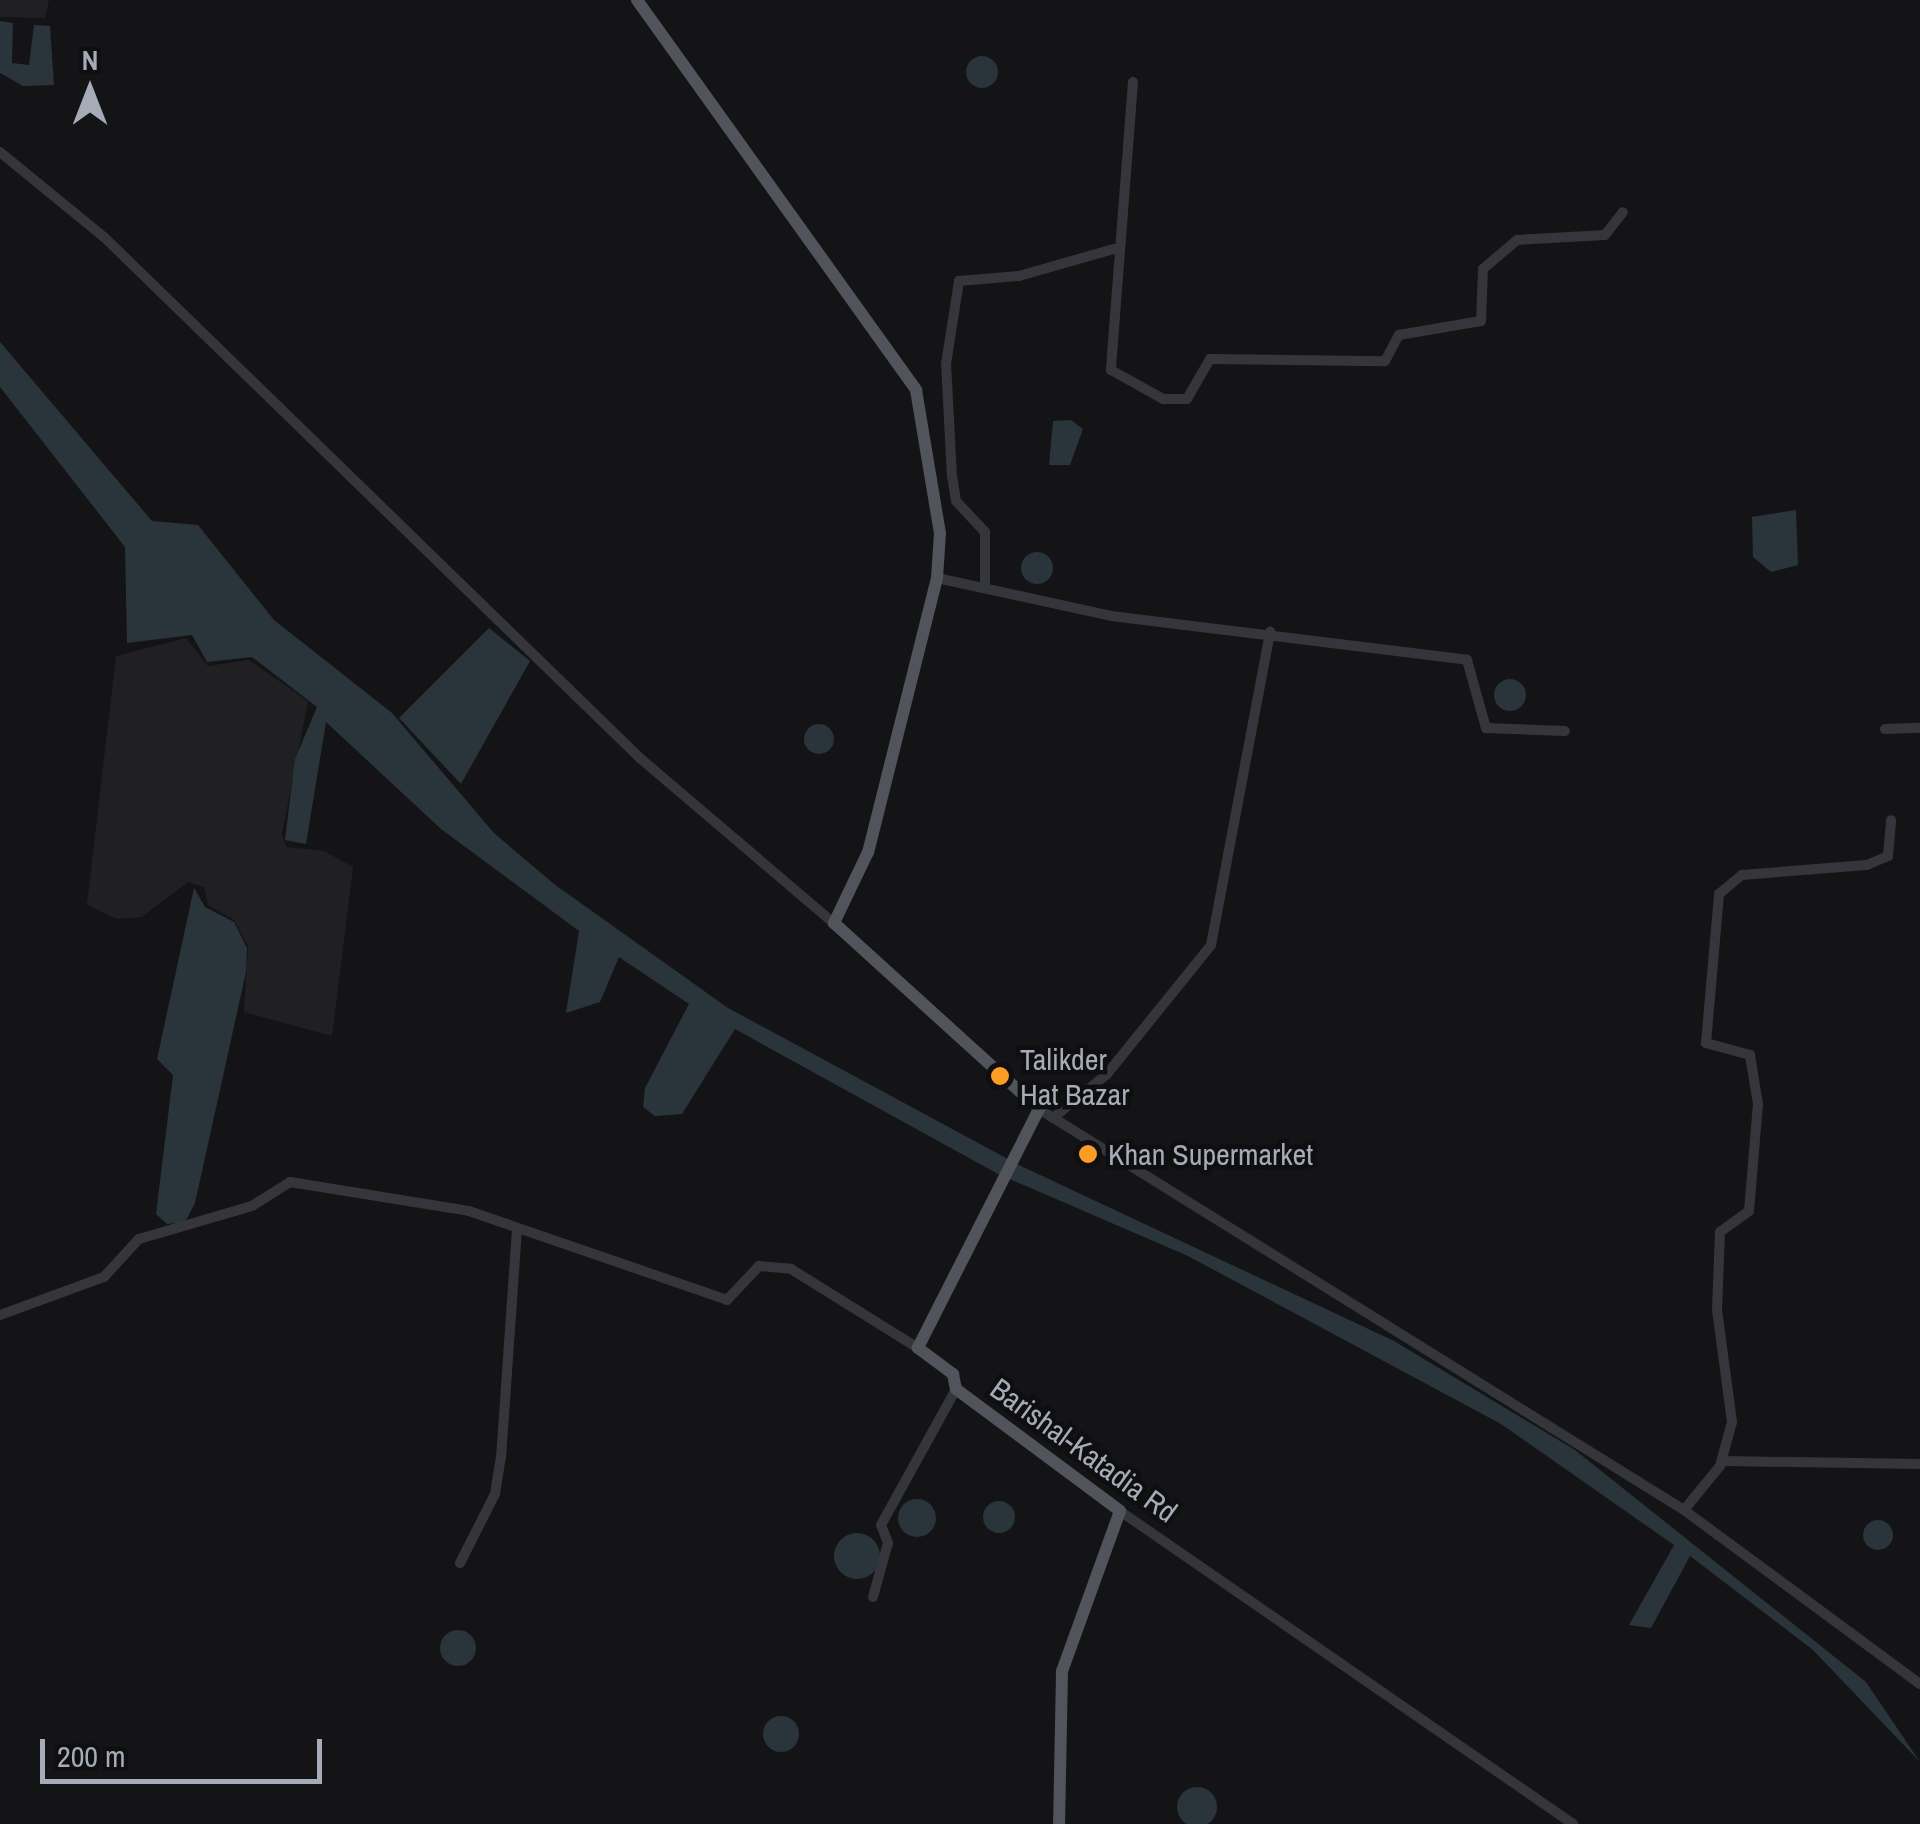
<!DOCTYPE html>
<html>
<head>
<meta charset="utf-8">
<style>
	body { margin:0 }
	#map { position:relative; width:1920px; height:1824px; overflow:hidden; background:#141416; font-family:"Archivo Narrow",sans-serif }
	div>[style] { position:absolute }
	.built>* { inset:0; background:#202023 }
	.water>* { inset:0; background:#29353a }
	.round { border-radius:50% }
	.minor>* { height:10px; margin:-5px; padding:0 5px; transform-origin:5px; border-radius:5px; background:#35363b }
	.major>* { height:12px; margin:-6px; padding:0 6px; transform-origin:6px; border-radius:6px; background:#51545a }
	.dots>* { width:28px; height:28px; translate:-50% -50%; box-sizing:border-box; border:5px solid #0f0f11; border-radius:50% }
	span { translate:-50% -50%; white-space:nowrap; text-align:center; line-height:1.15; -webkit-text-stroke:9px #0f0f11; paint-order:stroke }
	.poi-label { font-size:30px; color:#a5acb7 }
	.left { translate:0 -50%; text-align:left }
	.street-label { font-size:30px; color:#a5acb7 }
	.north { position:absolute; left:40px; top:40px; width:100px; height:100px; -webkit-text-stroke:8px #0f0f11; paint-order:stroke; rotate:0deg; font-size:28px; font-weight:700; line-height:40px; text-align:center; color:#a5acb7 }
	.north::after { content:''; display:block; margin:auto; width:35px; height:45px; background:#a5acb7; clip-path:polygon(50% 0,100% 100%,50% 72%,0 100%) }
	.scale { position:absolute; left:40px; top:1739px; width:282px; height:45px; box-sizing:border-box; border:5px solid #a5acb7; border-top:0; padding-left:12px; font-size:30px; line-height:35px; white-space:nowrap; color:#a5acb7; -webkit-text-stroke:8px #0f0f11; paint-order:stroke }
</style>
</head>
<body>
<div id="map">
	<div class="built">
		<div style="clip-path:polygon(0 0,49px 0,45px 18px,0 17px)"></div>
		<div style="clip-path:polygon(186px 638px,208px 666px,249px 660px,308px 701px,282px 834px,286px 847px,324px 851px,353px 867px,332px 1036px,244px 1012px,248px 946px,234px 920px,208px 905px,204px 887px,188px 882px,142px 917px,117px 919px,87px 904px,116px 656px)"></div>
	</div>
	<div class="water">
		<div style="clip-path:polygon(0 21px,13px 23px,12px 63px,29px 65px,34px 25px,50px 26px,54px 85px,23px 86px,0 73px)"></div>
		<div class="round" style="left:966px;top:56px;width:32px;height:32px"></div>
		<div style="clip-path:polygon(0 342px,152px 521px,198px 525px,274px 620px,392px 713px,494px 833px,554px 884px,728px 1008px,1021px 1166px,1394px 1341px,1575px 1450px,1866px 1682px,1920px 1762px,1813px 1650px,1690px 1556px,1651px 1628px,1629px 1625px,1674px 1545px,1501px 1424px,1188px 1256px,998px 1174px,735px 1029px,682px 1114px,655px 1116px,643px 1107px,645px 1088px,689px 1004px,619px 957px,600px 1002px,566px 1013px,579px 931px,441px 829px,326px 722px,306px 844px,285px 840px,295px 759px,317px 707px,252px 657px,207px 662px,192px 635px,127px 643px,125px 547px,0 387px)"></div>
		<div style="clip-path:polygon(1071px 420px,1083px 429px,1070px 465px,1049px 465px,1053px 421px)"></div>
		<div style="clip-path:polygon(1796px 510px,1798px 565px,1771px 572px,1753px 557px,1752px 517px)"></div>
		<div class="round" style="left:1021px;top:552px;width:32px;height:32px"></div>
		<div style="clip-path:polygon(489px 628px,530px 661px,461px 784px,399px 718px)"></div>
		<div class="round" style="left:1494px;top:679px;width:32px;height:32px"></div>
		<div class="round" style="left:804px;top:724px;width:30px;height:30px"></div>
		<div style="clip-path:polygon(194px 888px,205px 907px,234px 922px,247px 948px,246px 972px,195px 1203px,185px 1222px,167px 1224px,156px 1214px,173px 1075px,157px 1059px)"></div>
		<div class="round" style="left:898px;top:1499px;width:38px;height:38px"></div>
		<div class="round" style="left:983px;top:1501px;width:32px;height:32px"></div>
		<div class="round" style="left:1863px;top:1520px;width:30px;height:30px"></div>
		<div class="round" style="left:834px;top:1533px;width:46px;height:46px"></div>
		<div class="round" style="left:440px;top:1630px;width:36px;height:36px"></div>
		<div class="round" style="left:763px;top:1716px;width:36px;height:36px"></div>
		<div class="round" style="left:1177px;top:1787px;width:40px;height:40px"></div>
	</div>
	<div class="minor">
		<div style="left:1133px;top:82px;width:289px;rotate:94.4deg"></div>
		<div style="left:1111px;top:370px;width:60px;rotate:29.1deg"></div>
		<div style="left:1163px;top:399px;width:24px"></div>
		<div style="left:1187px;top:399px;width:46px;rotate:-60.1deg"></div>
		<div style="left:1210px;top:359px;width:175px;rotate:0.7deg"></div>
		<div style="left:1385px;top:361px;width:30px;rotate:-62deg"></div>
		<div style="left:1399px;top:335px;width:83px;rotate:-9.7deg"></div>
		<div style="left:1481px;top:321px;width:52px;rotate:-87.8deg"></div>
		<div style="left:1483px;top:269px;width:45px;rotate:-40.5deg"></div>
		<div style="left:1517px;top:240px;width:88px;rotate:-3.3deg"></div>
		<div style="left:1605px;top:235px;width:29px;rotate:-52deg"></div>
		<div style="left:0;top:152px;width:134px;rotate:39.3deg"></div>
		<div style="left:104px;top:237px;width:749px;rotate:44.19deg"></div>
		<div style="left:641px;top:759px;width:253px;rotate:40.4deg"></div>
		<div style="left:937px;top:578px;width:178px;rotate:12.3deg"></div>
		<div style="left:1111px;top:616px;width:359px;rotate:7deg"></div>
		<div style="left:1467px;top:660px;width:71px;rotate:74.4deg"></div>
		<div style="left:1486px;top:728px;width:79px;rotate:2.2deg"></div>
		<div style="left:985px;top:587px;width:55px;rotate:-90deg"></div>
		<div style="left:985px;top:532px;width:42px;rotate:-133.1deg"></div>
		<div style="left:956px;top:501px;width:24px;rotate:-99deg"></div>
		<div style="left:952px;top:477px;width:113px;rotate:-93deg"></div>
		<div style="left:946px;top:364px;width:84px;rotate:-81.1deg"></div>
		<div style="left:959px;top:281px;width:60px;rotate:-4.8deg"></div>
		<div style="left:1019px;top:276px;width:99px;rotate:-15.9deg"></div>
		<div style="left:1885px;top:729px;width:35px;rotate:-2deg"></div>
		<div style="left:1039px;top:1109px;width:759px;rotate:31.87deg"></div>
		<div style="left:1684px;top:1510px;width:293px;rotate:36.4deg"></div>
		<div style="left:1053px;top:1118px;width:70px;rotate:-39.2deg"></div>
		<div style="left:1107px;top:1074px;width:166px;rotate:-51.1deg"></div>
		<div style="left:1211px;top:945px;width:319px;rotate:-79.3deg"></div>
		<div style="left:0;top:1315px;width:111px;rotate:-20.1deg"></div>
		<div style="left:104px;top:1277px;width:52px;rotate:-47.4deg"></div>
		<div style="left:139px;top:1239px;width:118px;rotate:-16.3deg"></div>
		<div style="left:252px;top:1206px;width:45px;rotate:-32.3deg"></div>
		<div style="left:290px;top:1182px;width:181px;rotate:9.2deg"></div>
		<div style="left:469px;top:1211px;width:273px;rotate:19deg"></div>
		<div style="left:727px;top:1300px;width:47px;rotate:-46.7deg"></div>
		<div style="left:759px;top:1266px;width:32px;rotate:5deg"></div>
		<div style="left:791px;top:1269px;width:150px;rotate:31.9deg"></div>
		<div style="left:1724px;top:1461px;width:196px;rotate:0.9deg"></div>
		<div style="left:1684px;top:1510px;width:57px;rotate:-50.7deg"></div>
		<div style="left:1720px;top:1466px;width:46px;rotate:-74.7deg"></div>
		<div style="left:1732px;top:1422px;width:113px;rotate:-97.6deg"></div>
		<div style="left:1717px;top:1310px;width:78px;rotate:-87.8deg"></div>
		<div style="left:1720px;top:1232px;width:36px;rotate:-36deg"></div>
		<div style="left:1749px;top:1211px;width:107px;rotate:-85.2deg"></div>
		<div style="left:1758px;top:1104px;width:50px;rotate:-99.3deg"></div>
		<div style="left:1750px;top:1055px;width:46px;rotate:-164.7deg"></div>
		<div style="left:1706px;top:1043px;width:150px;rotate:-85deg"></div>
		<div style="left:1719px;top:894px;width:30px;rotate:-40deg"></div>
		<div style="left:1742px;top:875px;width:125px;rotate:-4.6deg"></div>
		<div style="left:1867px;top:865px;width:23px;rotate:-23deg"></div>
		<div style="left:1888px;top:856px;width:36px;rotate:-85deg"></div>
		<div style="left:1120px;top:1511px;width:551px;rotate:34.64deg"></div>
		<div style="left:460px;top:1563px;width:77px;rotate:-63.1deg"></div>
		<div style="left:495px;top:1494px;width:36px;rotate:-81deg"></div>
		<div style="left:501px;top:1458px;width:228px;rotate:-86deg"></div>
		<div style="left:873px;top:1597px;width:56px;rotate:-74.5deg"></div>
		<div style="left:888px;top:1543px;width:19px;rotate:-111deg"></div>
		<div style="left:881px;top:1525px;width:155px;rotate:-61.1deg"></div>
	</div>
	<div class="major">
		<div style="left:637px;top:0;width:480px;rotate:54.4deg"></div>
		<div style="left:916px;top:390px;width:145px;rotate:80.5deg"></div>
		<div style="left:940px;top:533px;width:45px;rotate:93.8deg"></div>
		<div style="left:937px;top:578px;width:283px;rotate:104.1deg"></div>
		<div style="left:868px;top:852px;width:79px;rotate:115.6deg"></div>
		<div style="left:834px;top:923px;width:277px;rotate:42.2deg"></div>
		<div style="left:1039px;top:1109px;width:268px;rotate:116.9deg"></div>
		<div style="left:918px;top:1348px;width:44px;rotate:36.6deg"></div>
		<div style="left:953px;top:1374px;width:15px;rotate:79deg"></div>
		<div style="left:956px;top:1389px;width:204px;rotate:36.6deg"></div>
		<div style="left:1120px;top:1511px;width:170px;rotate:109.9deg"></div>
		<div style="left:1062px;top:1671px;width:153px;rotate:91.1deg"></div>
	</div>
	<div class="dots">
		<div style="left:1000px;top:1076px;background:#fc9c26"></div>
		<div style="left:1088px;top:1154px;background:#fc9c26"></div>
	</div>
	<div class="poi-label">
		<span class="left" style="left:1020px;top:1076px">Talikder<br>Hat Bazar</span>
		<span class="left" style="left:1108px;top:1154px">Khan Supermarket</span>
	</div>
	<div class="street-label">
		<span style="left:1084px;top:1450px;rotate:36deg">Barishal-Katadia Rd</span>
	</div>
	<div class="north">N</div>
	<div class="scale">200 m</div>
</div>
</body>
</html>
